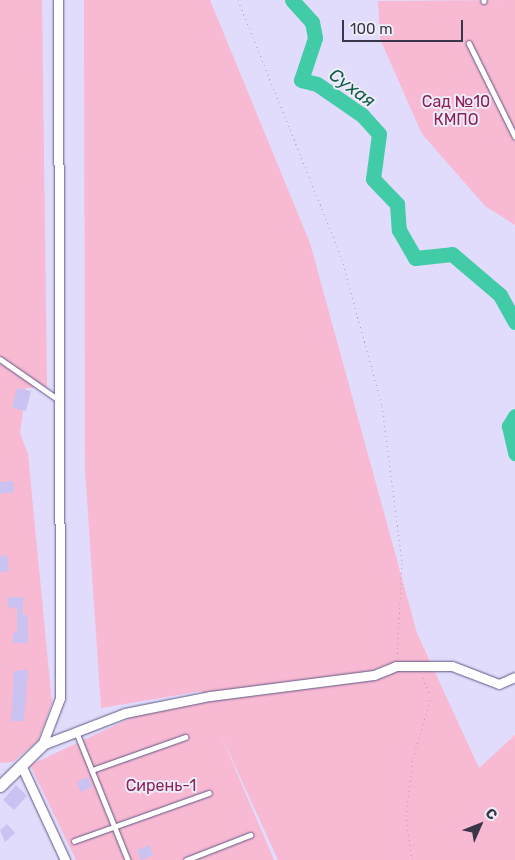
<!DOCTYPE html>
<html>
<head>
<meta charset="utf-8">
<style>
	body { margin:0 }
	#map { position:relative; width:515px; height:860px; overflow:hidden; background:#e1dcfc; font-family:Rubik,sans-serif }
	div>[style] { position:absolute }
	.green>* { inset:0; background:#f8b9d3 }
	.river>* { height:15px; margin:-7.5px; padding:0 7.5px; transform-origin:7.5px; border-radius:7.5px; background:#42cba7 }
	.building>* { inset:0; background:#cac3f1 }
	.path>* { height:1px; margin-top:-0.5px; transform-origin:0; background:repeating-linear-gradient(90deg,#a5a0bc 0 1px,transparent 0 5px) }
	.roads { filter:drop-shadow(0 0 1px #5f5784) drop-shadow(0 0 1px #5f5784) }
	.service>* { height:4.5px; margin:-2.25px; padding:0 2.25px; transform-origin:2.25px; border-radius:2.25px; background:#fff }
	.minor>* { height:9px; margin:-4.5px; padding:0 4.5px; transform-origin:4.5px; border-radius:4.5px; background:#fff }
	.tertiary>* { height:11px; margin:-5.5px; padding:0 5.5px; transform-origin:5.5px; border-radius:5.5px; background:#fff }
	span { translate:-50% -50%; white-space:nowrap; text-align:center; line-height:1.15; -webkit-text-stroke:4px #eeedf7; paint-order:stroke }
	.park-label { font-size:16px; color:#8c215c }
	.water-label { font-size:18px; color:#135d4b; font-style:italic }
	.north { position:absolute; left:455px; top:800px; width:50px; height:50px; -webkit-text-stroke:4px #eeedf7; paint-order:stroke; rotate:46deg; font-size:14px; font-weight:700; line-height:20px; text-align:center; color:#3a374b }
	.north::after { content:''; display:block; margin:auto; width:18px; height:22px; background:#3a374b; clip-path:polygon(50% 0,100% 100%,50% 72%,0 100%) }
	.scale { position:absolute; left:342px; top:20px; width:121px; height:22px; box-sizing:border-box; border:2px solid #3a374b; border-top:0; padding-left:6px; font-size:15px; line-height:18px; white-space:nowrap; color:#3a374b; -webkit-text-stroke:4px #eeedf7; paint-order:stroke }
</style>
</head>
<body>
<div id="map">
	<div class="green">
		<div style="clip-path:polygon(0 0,42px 0,47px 387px,26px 388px,20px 433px,28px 454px,52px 703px,38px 741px,13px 762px,0 763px)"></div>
		<div style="clip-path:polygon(84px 0,210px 0,310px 243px,417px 633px,479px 768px,515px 735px,515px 860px,278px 860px,219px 731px,274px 860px,76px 860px,30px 765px,133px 717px,204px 699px,202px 691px,101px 708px,85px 469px)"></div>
		<div style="clip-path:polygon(515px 0,515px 225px,485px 206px,422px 134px,380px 39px,378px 1px)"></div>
	</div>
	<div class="river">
		<div style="left:292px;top:0;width:30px;rotate:48deg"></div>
		<div style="left:312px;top:22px;width:16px;rotate:79deg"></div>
		<div style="left:315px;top:38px;width:44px;rotate:108.4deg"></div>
		<div style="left:301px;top:80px;width:16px;rotate:14deg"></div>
		<div style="left:317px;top:84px;width:55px;rotate:34.6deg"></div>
		<div style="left:362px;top:115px;width:25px;rotate:48deg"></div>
		<div style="left:379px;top:134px;width:45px;rotate:97.6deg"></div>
		<div style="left:373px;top:179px;width:35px;rotate:46deg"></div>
		<div style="left:397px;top:204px;width:26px;rotate:86deg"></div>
		<div style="left:399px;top:230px;width:32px;rotate:60deg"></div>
		<div style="left:415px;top:258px;width:37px;rotate:-6deg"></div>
		<div style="left:452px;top:254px;width:63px;rotate:40.5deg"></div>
		<div style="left:500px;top:295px;width:31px;rotate:61deg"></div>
		<div style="left:515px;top:416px;width:12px;rotate:121deg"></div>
		<div style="left:509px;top:426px;width:28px;rotate:77deg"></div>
	</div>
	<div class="building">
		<div style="clip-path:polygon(17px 388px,31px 391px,26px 411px,12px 408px)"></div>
		<div style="clip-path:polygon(13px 481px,14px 492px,0 494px,0 482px)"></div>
		<div style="clip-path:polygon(7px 555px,9px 571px,0 572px,0 556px)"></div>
		<div style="clip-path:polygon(8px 597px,23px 597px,23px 615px,28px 615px,28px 643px,13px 643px,13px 633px,17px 633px,17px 608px,8px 607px)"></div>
		<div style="clip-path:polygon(28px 670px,24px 721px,11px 721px,14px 671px)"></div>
		<div style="clip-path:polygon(88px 777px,92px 787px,81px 792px,77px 782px)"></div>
		<div style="clip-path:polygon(16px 785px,27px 796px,14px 810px,3px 800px)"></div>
		<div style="clip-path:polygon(7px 824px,15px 833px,5px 842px,0 830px)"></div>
		<div style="clip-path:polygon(149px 845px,153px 855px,141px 860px,137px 850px)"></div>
	</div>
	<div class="path">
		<div style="left:238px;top:0;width:279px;rotate:68.1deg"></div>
		<div style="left:342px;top:259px;width:152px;rotate:74.8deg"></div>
		<div style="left:382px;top:406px;width:158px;rotate:82.7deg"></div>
		<div style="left:402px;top:563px;width:95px;rotate:93deg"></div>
		<div style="left:412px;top:860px;width:44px;rotate:-97.8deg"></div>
		<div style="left:406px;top:816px;width:58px;rotate:-83.1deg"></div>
		<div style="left:413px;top:758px;width:64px;rotate:-73.6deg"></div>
		<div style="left:431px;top:697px;width:25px;rotate:-113deg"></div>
	</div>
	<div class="roads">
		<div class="service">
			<div style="left:484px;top:0;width:1px;rotate:90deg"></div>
			<div style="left:469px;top:43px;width:104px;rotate:63.7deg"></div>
			<div style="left:0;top:359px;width:72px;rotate:34.8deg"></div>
			<div style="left:77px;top:733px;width:137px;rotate:68.1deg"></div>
			<div style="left:92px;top:770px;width:99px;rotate:-19.5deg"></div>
			<div style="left:74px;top:841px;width:143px;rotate:-19.6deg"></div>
			<div style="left:186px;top:860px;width:69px;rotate:-21.3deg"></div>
		</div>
		<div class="minor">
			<div style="left:42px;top:745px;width:50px;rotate:-69deg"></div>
			<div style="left:60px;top:698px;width:698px;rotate:-90.16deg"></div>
			<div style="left:42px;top:745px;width:89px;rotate:-21.1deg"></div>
			<div style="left:125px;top:713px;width:87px;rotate:-11.3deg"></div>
			<div style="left:210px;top:696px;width:165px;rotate:-7.3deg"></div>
			<div style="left:374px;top:675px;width:24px;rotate:-22deg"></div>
			<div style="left:396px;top:666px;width:56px"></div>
			<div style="left:452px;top:666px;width:50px;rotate:21deg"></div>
			<div style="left:499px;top:684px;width:17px;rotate:-24deg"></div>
			<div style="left:21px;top:765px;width:105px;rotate:65.1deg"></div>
		</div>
		<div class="tertiary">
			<div style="left:0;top:786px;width:59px;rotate:-44.3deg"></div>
		</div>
	</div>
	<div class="park-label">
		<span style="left:456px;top:111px">Сад №10<br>КМПО</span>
		<span style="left:161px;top:786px">Сирень-1</span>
	</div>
	<div class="water-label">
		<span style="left:352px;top:88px;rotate:36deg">Сухая</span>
	</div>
	<div class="north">С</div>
	<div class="scale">100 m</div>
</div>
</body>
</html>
